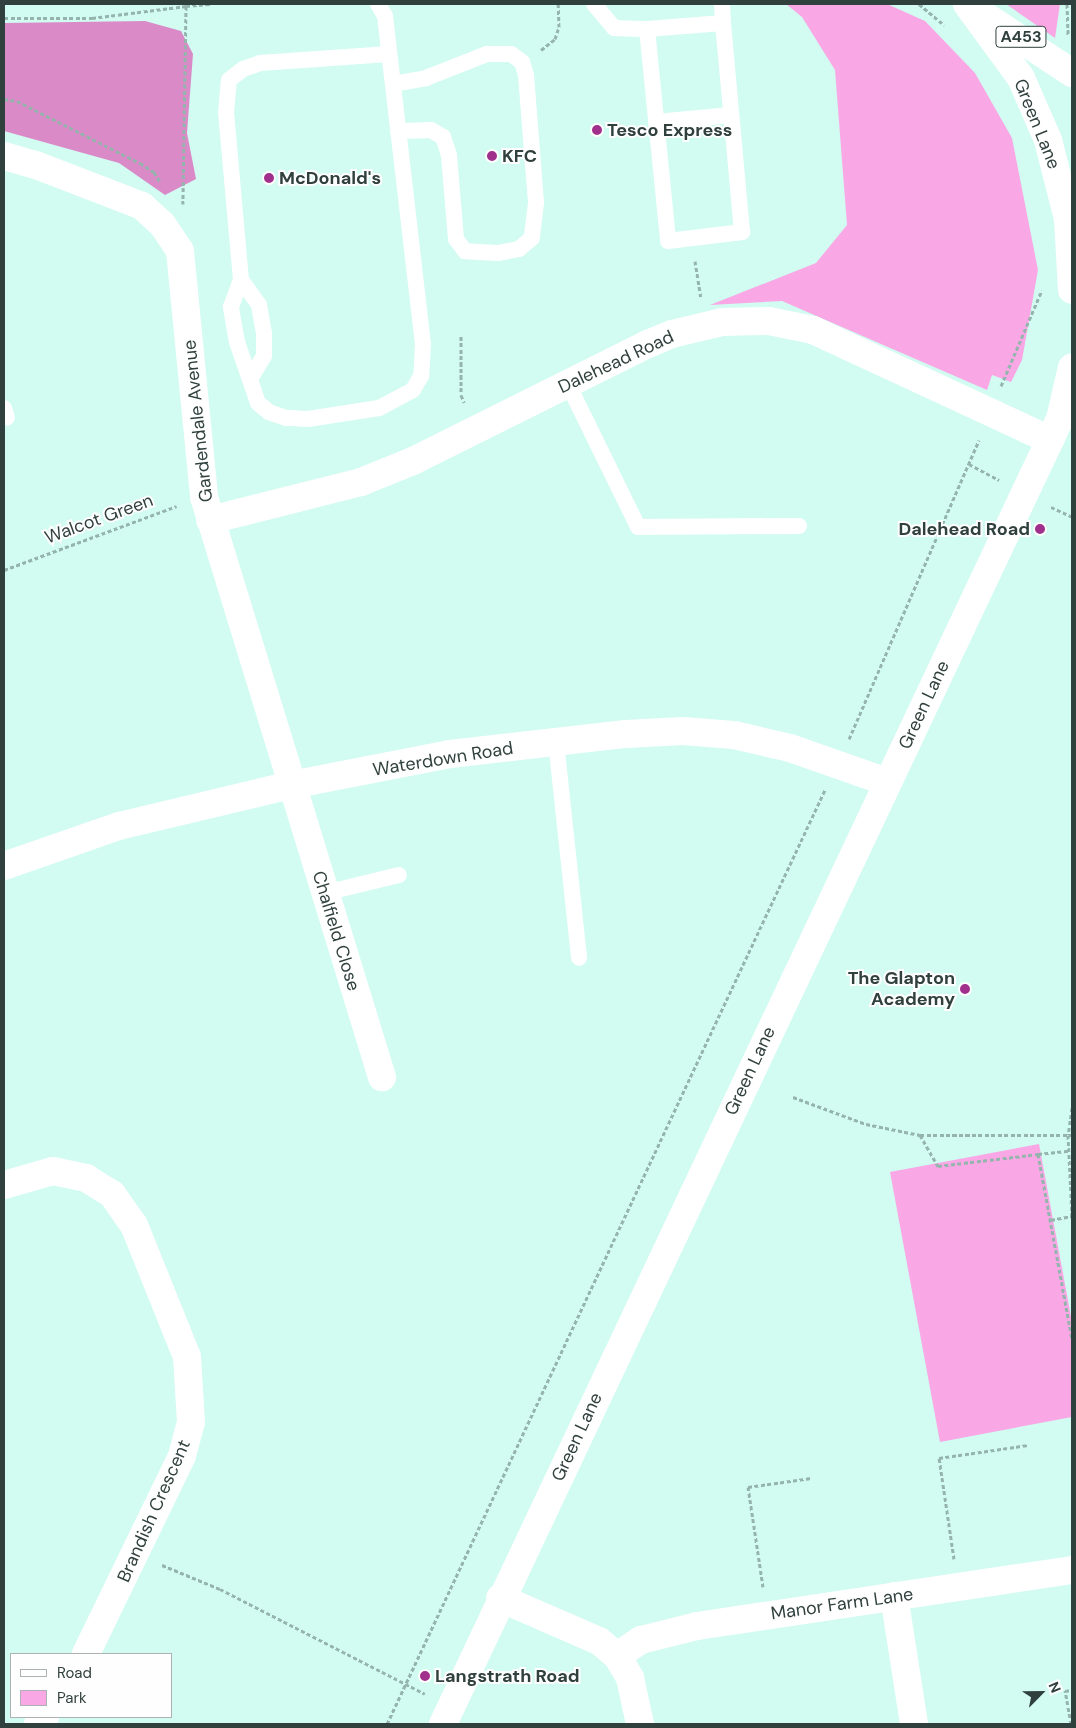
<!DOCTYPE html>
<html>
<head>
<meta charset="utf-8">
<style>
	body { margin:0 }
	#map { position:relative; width:1076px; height:1728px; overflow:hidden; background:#d2fbf1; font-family:"DM Sans",sans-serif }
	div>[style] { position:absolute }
	.green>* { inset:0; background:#f9a8e5 }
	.forest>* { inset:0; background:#db8ac8 }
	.path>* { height:3px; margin-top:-1.5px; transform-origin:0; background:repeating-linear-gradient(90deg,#95b4ad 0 4px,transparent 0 6.5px) }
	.service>* { height:16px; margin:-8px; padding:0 8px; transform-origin:8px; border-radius:8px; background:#fff }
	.minor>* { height:28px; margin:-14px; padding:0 14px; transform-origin:14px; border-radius:14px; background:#fff }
	.tertiary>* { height:28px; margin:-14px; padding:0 14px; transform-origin:14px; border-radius:14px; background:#fff }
	.trunk>* { height:28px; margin:-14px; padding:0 14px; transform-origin:14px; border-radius:14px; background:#fff }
	.dots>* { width:14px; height:14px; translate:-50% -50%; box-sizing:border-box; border:2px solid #fefefe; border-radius:50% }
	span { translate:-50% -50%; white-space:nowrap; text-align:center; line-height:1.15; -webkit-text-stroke:4px #fefefe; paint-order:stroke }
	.shield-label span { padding:1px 4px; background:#fefefe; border:1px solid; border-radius:4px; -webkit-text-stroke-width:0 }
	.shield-label { font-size:16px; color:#30403d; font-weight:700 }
	.street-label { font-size:18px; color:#30403d }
	.poi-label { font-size:18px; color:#30403d; font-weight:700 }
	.left { translate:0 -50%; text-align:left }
	.right { translate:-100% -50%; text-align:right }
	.frame { position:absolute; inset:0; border:5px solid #30403d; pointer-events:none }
	.legend { position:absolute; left:10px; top:1653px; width:162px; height:65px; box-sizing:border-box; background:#fefefe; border:1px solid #acb2b1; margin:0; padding:6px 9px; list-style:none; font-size:15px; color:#30403d }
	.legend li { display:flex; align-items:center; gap:10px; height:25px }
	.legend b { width:25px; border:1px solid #acb2b1 }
	.north { position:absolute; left:1016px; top:1668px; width:50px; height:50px; -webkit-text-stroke:4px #fefefe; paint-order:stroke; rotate:67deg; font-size:14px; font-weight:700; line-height:20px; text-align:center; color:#30403d }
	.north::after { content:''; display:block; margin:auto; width:18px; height:22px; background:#30403d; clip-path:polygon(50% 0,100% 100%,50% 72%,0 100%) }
</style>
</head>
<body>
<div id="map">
	<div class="green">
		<div style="clip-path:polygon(786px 4px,887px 4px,925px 21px,975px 73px,1012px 138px,1038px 270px,1022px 360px,1011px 382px,992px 375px,987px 390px,782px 301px,710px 305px,816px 263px,847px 225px,835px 70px,802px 17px)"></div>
		<div style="clip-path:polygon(1006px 4px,1060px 4px,1055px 38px)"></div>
		<div style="clip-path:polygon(1039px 1144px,1072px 1322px,1072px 1417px,940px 1442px,890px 1172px)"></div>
	</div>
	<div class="forest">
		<div style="clip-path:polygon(145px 21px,181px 31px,193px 54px,187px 133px,196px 179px,165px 195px,119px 163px,4px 131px,4px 23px)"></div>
	</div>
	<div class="path">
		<div style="left:919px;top:4px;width:33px;rotate:40deg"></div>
		<div style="left:1067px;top:4px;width:31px;rotate:88deg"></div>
		<div style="left:186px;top:6px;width:24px;rotate:-5deg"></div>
		<div style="left:4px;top:18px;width:88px"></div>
		<div style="left:92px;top:18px;width:95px;rotate:-7.3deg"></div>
		<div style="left:186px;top:6px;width:198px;rotate:90.9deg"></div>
		<div style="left:541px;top:50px;width:18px;rotate:-38deg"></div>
		<div style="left:555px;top:39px;width:13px;rotate:-72deg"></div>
		<div style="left:559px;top:27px;width:23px;rotate:-92deg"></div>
		<div style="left:4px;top:99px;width:13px;rotate:9deg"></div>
		<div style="left:17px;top:101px;width:138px;rotate:26.8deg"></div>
		<div style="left:140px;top:163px;width:17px;rotate:33deg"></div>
		<div style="left:154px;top:172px;width:12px;rotate:59deg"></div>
		<div style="left:695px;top:261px;width:36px;rotate:81deg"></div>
		<div style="left:461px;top:336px;width:59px;rotate:90deg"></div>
		<div style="left:461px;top:395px;width:8px;rotate:67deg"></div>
		<div style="left:1001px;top:386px;width:104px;rotate:-66.9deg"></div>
		<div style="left:969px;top:464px;width:34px;rotate:28deg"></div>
		<div style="left:1051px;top:507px;width:23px;rotate:25deg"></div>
		<div style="left:4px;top:570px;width:184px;rotate:-20.3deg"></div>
		<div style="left:849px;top:739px;width:326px;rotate:-66.5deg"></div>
		<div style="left:793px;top:1097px;width:78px;rotate:20.3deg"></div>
		<div style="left:866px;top:1124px;width:55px;rotate:11.5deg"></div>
		<div style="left:920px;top:1135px;width:152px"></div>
		<div style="left:1072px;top:1108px;width:27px;rotate:98deg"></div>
		<div style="left:1068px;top:1135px;width:83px;rotate:87.2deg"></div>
		<div style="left:920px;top:1135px;width:36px;rotate:60deg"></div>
		<div style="left:938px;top:1166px;width:101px;rotate:-6.8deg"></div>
		<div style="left:1038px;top:1154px;width:188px;rotate:79.6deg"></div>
		<div style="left:1038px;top:1154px;width:31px;rotate:-6deg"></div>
		<div style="left:1051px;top:1220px;width:21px;rotate:-11deg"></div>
		<div style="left:954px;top:1559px;width:102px;rotate:-98.4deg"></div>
		<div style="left:939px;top:1458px;width:90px;rotate:-8.3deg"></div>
		<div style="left:162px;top:1565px;width:63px;rotate:22.5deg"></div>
		<div style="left:220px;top:1589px;width:230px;rotate:27.1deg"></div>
		<div style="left:763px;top:1587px;width:101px;rotate:-98.5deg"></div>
		<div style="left:748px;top:1487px;width:64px;rotate:-8.1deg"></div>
		<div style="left:387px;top:1724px;width:1032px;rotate:-64.88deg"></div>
		<div style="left:1071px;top:1724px;width:34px;rotate:-100deg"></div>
		<div style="left:1065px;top:1691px;width:7px;rotate:-8deg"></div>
	</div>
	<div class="service">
		<div style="left:378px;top:4px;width:14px;rotate:60deg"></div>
		<div style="left:385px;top:16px;width:329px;rotate:83.4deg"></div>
		<div style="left:423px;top:343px;width:33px;rotate:93deg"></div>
		<div style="left:421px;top:376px;width:16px;rotate:120deg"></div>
		<div style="left:413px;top:390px;width:38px;rotate:152deg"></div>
		<div style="left:379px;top:408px;width:72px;rotate:171.2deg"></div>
		<div style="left:308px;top:419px;width:22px;rotate:-177deg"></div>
		<div style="left:286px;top:418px;width:18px;rotate:-161deg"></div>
		<div style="left:269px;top:412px;width:14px;rotate:-141deg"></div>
		<div style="left:258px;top:403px;width:65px;rotate:-109deg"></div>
		<div style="left:237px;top:342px;width:36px;rotate:-100deg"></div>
		<div style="left:231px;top:307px;width:29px;rotate:-70deg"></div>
		<div style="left:241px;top:280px;width:168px;rotate:-95.1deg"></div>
		<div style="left:226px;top:113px;width:33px;rotate:-85deg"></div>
		<div style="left:229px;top:80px;width:18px;rotate:-38deg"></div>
		<div style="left:243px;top:69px;width:18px;rotate:-19deg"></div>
		<div style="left:260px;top:63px;width:129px;rotate:-4deg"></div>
		<div style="left:594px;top:4px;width:31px;rotate:50deg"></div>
		<div style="left:614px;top:28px;width:33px;rotate:2deg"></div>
		<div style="left:647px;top:29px;width:76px;rotate:-4.5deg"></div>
		<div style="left:723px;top:23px;width:19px;rotate:-93deg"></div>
		<div style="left:647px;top:29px;width:213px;rotate:84.3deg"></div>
		<div style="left:668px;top:241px;width:75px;rotate:-6.9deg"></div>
		<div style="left:742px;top:232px;width:210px;rotate:-95.2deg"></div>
		<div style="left:393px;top:84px;width:34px;rotate:-10deg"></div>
		<div style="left:426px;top:78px;width:66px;rotate:-21.5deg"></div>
		<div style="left:487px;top:54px;width:24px"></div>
		<div style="left:511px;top:54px;width:14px;rotate:36deg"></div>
		<div style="left:522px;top:62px;width:14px;rotate:73deg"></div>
		<div style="left:526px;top:75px;width:128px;rotate:85.5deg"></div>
		<div style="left:536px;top:203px;width:35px;rotate:97deg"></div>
		<div style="left:532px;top:238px;width:17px;rotate:140deg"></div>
		<div style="left:519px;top:249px;width:21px;rotate:169deg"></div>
		<div style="left:498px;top:253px;width:33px;rotate:-177deg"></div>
		<div style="left:465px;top:251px;width:15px;rotate:-127deg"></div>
		<div style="left:456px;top:239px;width:84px;rotate:-94.8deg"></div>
		<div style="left:449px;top:155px;width:19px;rotate:-108deg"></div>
		<div style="left:443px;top:137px;width:14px;rotate:-150deg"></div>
		<div style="left:431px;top:130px;width:33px;rotate:178deg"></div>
		<div style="left:656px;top:122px;width:75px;rotate:-5.3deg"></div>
		<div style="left:241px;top:280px;width:31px;rotate:54deg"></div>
		<div style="left:259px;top:305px;width:28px;rotate:80deg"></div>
		<div style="left:264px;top:333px;width:23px;rotate:90deg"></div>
		<div style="left:264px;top:356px;width:27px;rotate:121deg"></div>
		<div style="left:568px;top:384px;width:159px;rotate:63.9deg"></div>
		<div style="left:638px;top:527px;width:161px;rotate:-0.4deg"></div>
		<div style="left:4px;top:408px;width:10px;rotate:73deg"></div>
		<div style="left:556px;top:742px;width:217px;rotate:83.9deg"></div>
		<div style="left:325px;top:893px;width:76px;rotate:-13.7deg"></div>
	</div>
	<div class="minor">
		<div style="left:4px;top:156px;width:33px;rotate:16deg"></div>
		<div style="left:36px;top:165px;width:114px;rotate:21.1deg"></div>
		<div style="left:142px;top:206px;width:27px;rotate:42deg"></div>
		<div style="left:162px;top:224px;width:32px;rotate:56deg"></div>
		<div style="left:180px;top:251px;width:247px;rotate:84.4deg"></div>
		<div style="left:204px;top:497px;width:607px;rotate:72.94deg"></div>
		<div style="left:210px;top:520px;width:156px;rotate:-14.1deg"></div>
		<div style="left:361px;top:482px;width:56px;rotate:-22deg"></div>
		<div style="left:413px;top:461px;width:263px;rotate:-26.5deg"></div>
		<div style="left:648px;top:344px;width:26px;rotate:-23deg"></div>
		<div style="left:672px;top:334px;width:51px;rotate:-13.5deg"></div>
		<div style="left:722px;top:322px;width:47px;rotate:-1.2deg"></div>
		<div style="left:769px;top:321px;width:45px;rotate:11.6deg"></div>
		<div style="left:813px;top:330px;width:261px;rotate:24.9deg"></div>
		<div style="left:4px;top:866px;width:122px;rotate:-19.2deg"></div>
		<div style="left:119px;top:826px;width:177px;rotate:-13.4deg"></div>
		<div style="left:291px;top:785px;width:162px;rotate:-11deg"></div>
		<div style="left:450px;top:754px;width:177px;rotate:-6.5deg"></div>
		<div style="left:626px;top:734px;width:57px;rotate:-3deg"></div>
		<div style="left:683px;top:731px;width:51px;rotate:4.5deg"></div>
		<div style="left:734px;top:735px;width:57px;rotate:13.1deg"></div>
		<div style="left:790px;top:748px;width:103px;rotate:19.3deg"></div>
		<div style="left:4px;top:1185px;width:51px;rotate:-15.9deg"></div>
		<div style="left:53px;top:1171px;width:34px;rotate:12deg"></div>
		<div style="left:86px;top:1178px;width:31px;rotate:32deg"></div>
		<div style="left:112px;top:1194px;width:38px;rotate:55deg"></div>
		<div style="left:134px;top:1225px;width:142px;rotate:68.1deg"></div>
		<div style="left:187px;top:1357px;width:65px;rotate:86.5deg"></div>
		<div style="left:191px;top:1422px;width:35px;rotate:105deg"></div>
		<div style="left:182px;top:1456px;width:220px;rotate:115.9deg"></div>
		<div style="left:894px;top:1596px;width:130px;rotate:81.1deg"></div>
		<div style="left:500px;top:1598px;width:108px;rotate:23.5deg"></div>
		<div style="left:599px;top:1641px;width:23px;rotate:40deg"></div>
		<div style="left:617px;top:1656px;width:26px;rotate:59deg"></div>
		<div style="left:630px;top:1678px;width:47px;rotate:77.7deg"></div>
		<div style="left:617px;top:1656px;width:29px;rotate:-34deg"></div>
		<div style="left:641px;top:1640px;width:58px;rotate:-14deg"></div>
		<div style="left:697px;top:1626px;width:379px;rotate:-8.5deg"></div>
		<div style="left:38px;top:1724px;width:10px;rotate:-45deg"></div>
	</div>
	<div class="tertiary">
		<div style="left:969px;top:7px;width:88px;rotate:53.8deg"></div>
		<div style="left:1021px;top:78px;width:68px;rotate:66.5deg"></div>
		<div style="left:1048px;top:140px;width:81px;rotate:75.8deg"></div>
		<div style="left:1068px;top:219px;width:71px;rotate:86.8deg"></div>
		<div style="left:443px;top:1724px;width:1420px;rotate:-64.7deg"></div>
		<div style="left:1050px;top:440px;width:23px;rotate:-65deg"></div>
		<div style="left:1060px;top:419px;width:53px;rotate:-77deg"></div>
	</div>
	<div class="trunk">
		<div style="left:967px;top:4px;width:126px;rotate:33.3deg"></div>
	</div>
	<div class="dots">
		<div style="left:597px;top:130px;background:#a1308d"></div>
		<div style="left:492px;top:156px;background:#a1308d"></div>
		<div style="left:269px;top:178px;background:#a1308d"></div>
		<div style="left:1040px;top:529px;background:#a1308d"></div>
		<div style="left:965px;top:989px;background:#a1308d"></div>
		<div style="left:425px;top:1676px;background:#a1308d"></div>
	</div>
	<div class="shield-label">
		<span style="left:1021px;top:37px">A453</span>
	</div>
	<div class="street-label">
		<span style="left:1037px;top:124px;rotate:68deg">Green Lane</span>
		<span style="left:616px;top:362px;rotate:-25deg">Dalehead Road</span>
		<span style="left:198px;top:421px;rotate:-96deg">Gardendale Avenue</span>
		<span style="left:99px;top:519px;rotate:-20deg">Walcot Green</span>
		<span style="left:924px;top:705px;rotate:-65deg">Green Lane</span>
		<span style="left:443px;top:759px;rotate:-9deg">Waterdown Road</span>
		<span style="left:336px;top:931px;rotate:73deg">Chalfield Close</span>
		<span style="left:750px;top:1071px;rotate:-65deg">Green Lane</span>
		<span style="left:577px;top:1437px;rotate:-65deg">Green Lane</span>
		<span style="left:154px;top:1511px;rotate:-66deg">Brandish Crescent</span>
		<span style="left:842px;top:1604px;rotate:-8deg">Manor Farm Lane</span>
	</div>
	<div class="poi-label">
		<span class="left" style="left:607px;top:130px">Tesco Express</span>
		<span class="left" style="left:502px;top:156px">KFC</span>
		<span class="left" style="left:279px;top:178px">McDonald's</span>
		<span class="right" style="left:1030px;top:529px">Dalehead Road</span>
		<span class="right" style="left:955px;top:989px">The Glapton<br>Academy</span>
		<span class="left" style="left:435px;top:1676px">Langstrath Road</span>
	</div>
	<div class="frame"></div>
	<ul class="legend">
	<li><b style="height:6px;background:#fff"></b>Road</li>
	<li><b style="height:14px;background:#f9a8e5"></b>Park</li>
	</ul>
	<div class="north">N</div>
</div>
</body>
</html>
